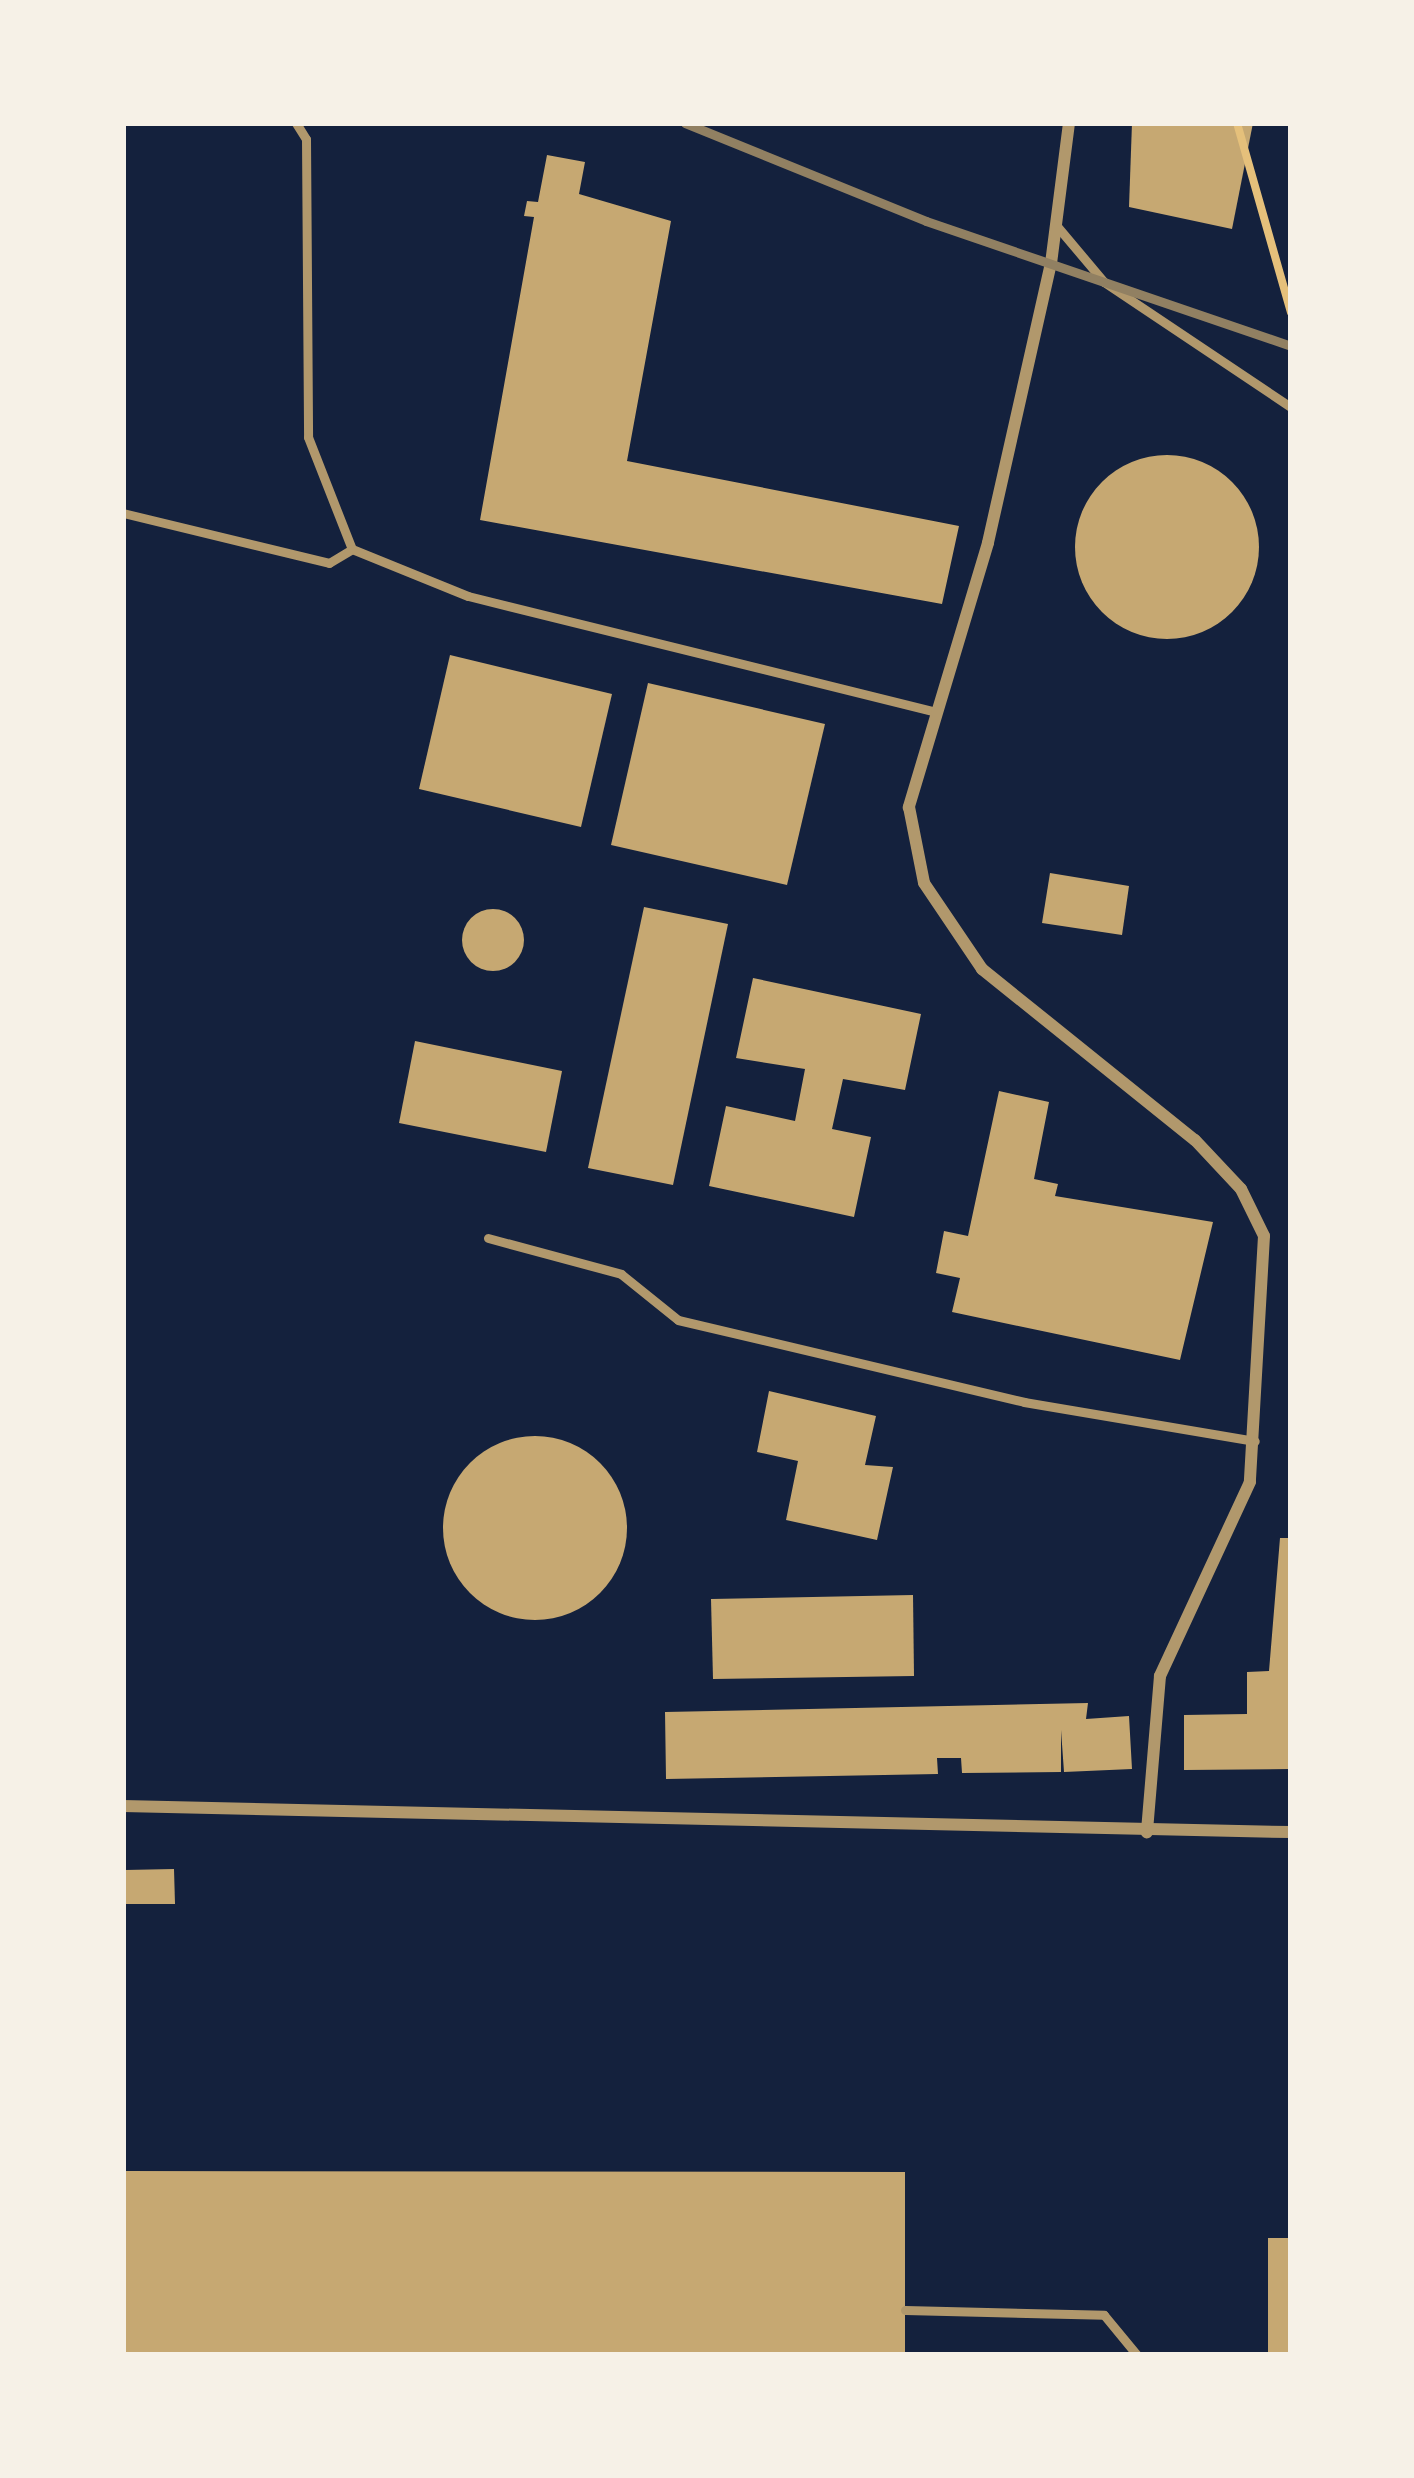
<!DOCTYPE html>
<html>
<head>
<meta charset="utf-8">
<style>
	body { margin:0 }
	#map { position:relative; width:1414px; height:2478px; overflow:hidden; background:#14213d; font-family:Jost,sans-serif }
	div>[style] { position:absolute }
	.building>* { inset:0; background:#c6a872 }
	.round { border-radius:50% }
	.path>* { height:8px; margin:-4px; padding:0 4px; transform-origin:4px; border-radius:4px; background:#e5c07b }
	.service>* { height:9px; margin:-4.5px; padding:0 4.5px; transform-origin:4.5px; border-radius:4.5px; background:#b1986c }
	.minor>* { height:12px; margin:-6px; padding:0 6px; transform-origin:6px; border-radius:6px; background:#b1986c }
	.rail>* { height:9px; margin:-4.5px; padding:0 4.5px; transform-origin:4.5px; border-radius:4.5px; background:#918062 }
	span { translate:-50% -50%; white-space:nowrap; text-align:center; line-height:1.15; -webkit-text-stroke:12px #f6f1e7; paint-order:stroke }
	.frame { position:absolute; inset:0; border:126px solid #f6f1e7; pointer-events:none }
</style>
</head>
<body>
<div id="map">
	<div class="building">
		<div style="clip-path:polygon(1132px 123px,1253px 123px,1232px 229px,1129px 207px)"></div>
		<div style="clip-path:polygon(547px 155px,585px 162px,579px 194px,671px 221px,627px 461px,959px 526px,942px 604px,480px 520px,534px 217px,524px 216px,527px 201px,538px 202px)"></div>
		<div class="round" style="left:1075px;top:455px;width:184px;height:184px"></div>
		<div style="clip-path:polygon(450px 655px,612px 694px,581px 827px,419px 789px)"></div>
		<div style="clip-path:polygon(648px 683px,825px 724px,787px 885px,611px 845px)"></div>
		<div style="clip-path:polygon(1050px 873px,1129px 886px,1122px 935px,1042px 923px)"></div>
		<div style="clip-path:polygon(644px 907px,728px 924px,673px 1185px,588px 1168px)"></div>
		<div class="round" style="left:462px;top:909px;width:62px;height:62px"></div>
		<div style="clip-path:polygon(753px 978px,921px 1014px,905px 1090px,843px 1079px,832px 1129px,871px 1137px,854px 1217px,709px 1186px,726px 1106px,795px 1121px,805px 1069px,736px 1058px)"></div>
		<div style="clip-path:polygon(415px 1041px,562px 1071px,546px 1152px,399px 1123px)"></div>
		<div style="clip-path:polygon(999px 1091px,1049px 1102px,1034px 1179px,1058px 1184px,1055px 1196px,1213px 1222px,1180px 1360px,952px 1312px,960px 1278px,936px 1273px,944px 1231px,968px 1236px)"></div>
		<div style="clip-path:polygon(769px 1391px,876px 1416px,865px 1465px,893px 1467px,877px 1540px,786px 1520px,798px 1461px,757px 1452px)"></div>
		<div class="round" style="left:443px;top:1436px;width:184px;height:184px"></div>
		<div style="clip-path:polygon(1280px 1538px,1291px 1538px,1291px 1769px,1184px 1770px,1184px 1715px,1247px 1714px,1247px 1672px,1269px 1671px)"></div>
		<div style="clip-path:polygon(913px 1595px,914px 1676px,713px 1679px,711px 1599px)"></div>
		<div style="clip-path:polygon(1088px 1703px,1086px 1719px,1129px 1716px,1132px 1769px,1064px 1772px,1061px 1730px,1061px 1772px,962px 1773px,961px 1758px,937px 1758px,938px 1774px,666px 1779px,665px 1712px)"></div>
		<div style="clip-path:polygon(174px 1869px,175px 1904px,126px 1904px,125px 1870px)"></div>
		<div style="clip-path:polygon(123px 2171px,905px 2172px,905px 2355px,123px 2355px)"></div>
		<div style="clip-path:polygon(1268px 2238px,1291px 2238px,1291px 2355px,1268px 2355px)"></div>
	</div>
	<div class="path">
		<div style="left:1237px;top:123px;width:197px;rotate:74.1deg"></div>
	</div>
	<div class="service">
		<div style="left:296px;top:123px;width:19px;rotate:58deg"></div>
		<div style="left:306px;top:139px;width:298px;rotate:89.6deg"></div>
		<div style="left:308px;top:437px;width:120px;rotate:68.6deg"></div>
		<div style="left:352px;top:549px;width:125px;rotate:22.1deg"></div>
		<div style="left:468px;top:596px;width:482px;rotate:13.9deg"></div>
		<div style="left:1056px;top:225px;width:75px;rotate:49.9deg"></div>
		<div style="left:1104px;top:282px;width:225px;rotate:33.8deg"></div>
		<div style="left:123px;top:513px;width:212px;rotate:13.6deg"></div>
		<div style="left:329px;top:563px;width:27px;rotate:-31deg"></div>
		<div style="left:488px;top:1238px;width:138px;rotate:15.1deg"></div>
		<div style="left:621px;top:1274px;width:73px;rotate:38.9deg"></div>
		<div style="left:678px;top:1320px;width:356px;rotate:13.3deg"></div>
		<div style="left:1024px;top:1402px;width:234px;rotate:9.6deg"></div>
		<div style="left:905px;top:2310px;width:199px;rotate:1.4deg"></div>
		<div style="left:1104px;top:2315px;width:52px;rotate:50.5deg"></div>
	</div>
	<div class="minor">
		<div style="left:1069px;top:123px;width:141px;rotate:97.3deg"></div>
		<div style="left:1051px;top:263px;width:287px;rotate:102.7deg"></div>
		<div style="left:988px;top:543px;width:276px;rotate:106.7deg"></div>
		<div style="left:909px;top:807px;width:77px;rotate:78.8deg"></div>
		<div style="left:924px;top:883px;width:104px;rotate:56deg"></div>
		<div style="left:982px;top:969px;width:273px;rotate:38.8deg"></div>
		<div style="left:1195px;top:1140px;width:67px;rotate:46.8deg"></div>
		<div style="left:1241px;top:1189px;width:52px;rotate:63.9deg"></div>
		<div style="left:1264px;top:1236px;width:246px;rotate:93.3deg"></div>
		<div style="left:1250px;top:1482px;width:214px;rotate:114.9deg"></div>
		<div style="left:1160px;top:1676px;width:157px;rotate:94.8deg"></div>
		<div style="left:123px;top:1806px;width:1168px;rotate:1.28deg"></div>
	</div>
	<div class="rail">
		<div style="left:685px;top:123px;width:260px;rotate:22.1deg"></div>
		<div style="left:926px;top:221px;width:386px;rotate:18.9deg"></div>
	</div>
	<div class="frame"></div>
</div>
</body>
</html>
